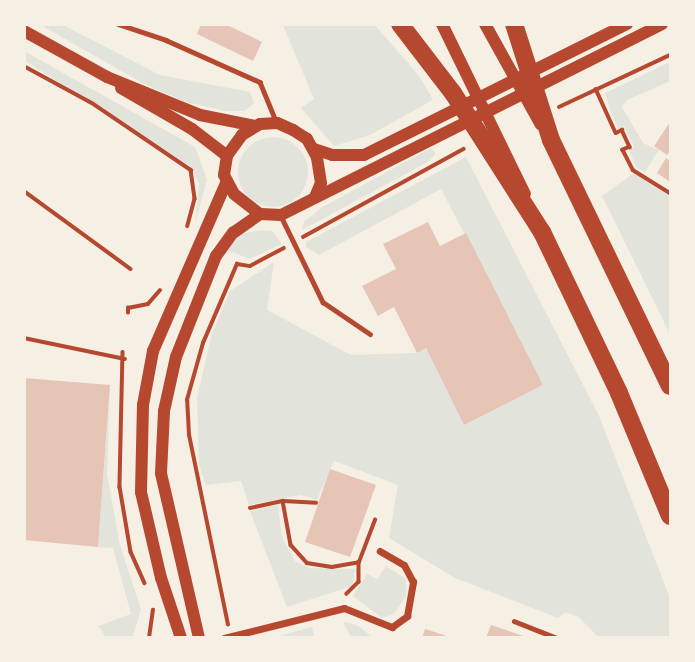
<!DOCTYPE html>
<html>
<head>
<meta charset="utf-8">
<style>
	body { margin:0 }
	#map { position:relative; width:695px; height:662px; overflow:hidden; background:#f6efe4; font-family:"Golos Text",sans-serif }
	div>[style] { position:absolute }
	.green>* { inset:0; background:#e2e4dc }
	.round { border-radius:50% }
	.building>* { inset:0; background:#e6c5b7 }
	.path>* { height:3.5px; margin:-1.75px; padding:0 1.75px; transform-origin:1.75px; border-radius:1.75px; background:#b5482f }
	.service>* { height:4.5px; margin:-2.25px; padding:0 2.25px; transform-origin:2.25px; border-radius:2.25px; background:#b5482f }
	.minor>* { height:7px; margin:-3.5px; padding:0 3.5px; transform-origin:3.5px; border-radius:3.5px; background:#b5482f }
	.tertiary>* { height:12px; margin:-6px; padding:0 6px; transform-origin:6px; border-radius:6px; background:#b5482f }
	.secondary>* { height:12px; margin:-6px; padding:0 6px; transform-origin:6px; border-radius:6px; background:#b5482f }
	.motorway>* { height:18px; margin:-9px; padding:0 9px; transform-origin:9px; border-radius:9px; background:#b5482f }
	span { translate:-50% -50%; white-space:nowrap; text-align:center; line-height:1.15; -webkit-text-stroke:7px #f6efe4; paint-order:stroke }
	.frame { position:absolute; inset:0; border:26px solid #f6efe4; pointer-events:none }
</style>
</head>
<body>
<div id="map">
	<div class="green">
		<div style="clip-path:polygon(41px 25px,63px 25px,160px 75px,250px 92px,254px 103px,245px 111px,225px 111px,186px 102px,142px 83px)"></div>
		<div style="clip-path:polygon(283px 25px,375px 25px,420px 77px,433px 100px,370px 135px,334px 146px,301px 108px,314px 99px)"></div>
		<div style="clip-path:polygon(24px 51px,195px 147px,207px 179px,195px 224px,199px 184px,190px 166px,25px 61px)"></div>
		<div style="clip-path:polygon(670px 62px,670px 81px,627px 100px,622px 107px,643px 143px,659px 150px,645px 172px,636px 167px,629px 150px,634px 147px,624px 126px,619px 129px,612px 116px,605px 93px)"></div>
		<div class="round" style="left:238px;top:137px;width:70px;height:70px"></div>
		<div style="clip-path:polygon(431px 148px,436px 154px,426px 163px,302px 230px,304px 222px,324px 206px)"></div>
		<div style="clip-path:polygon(466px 157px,599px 416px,670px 598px,670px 637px,598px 637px,579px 617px,565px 612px,558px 618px,455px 578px,389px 538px,398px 485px,334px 461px,317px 500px,301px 495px,249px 505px,241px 481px,206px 485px,199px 465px,197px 398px,212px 333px,230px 291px,274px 262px,267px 310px,351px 355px,417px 353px,426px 348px,464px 425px,543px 385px,441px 189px,319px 255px,306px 247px,306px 242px)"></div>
		<div style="clip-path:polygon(634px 173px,670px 197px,670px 334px,602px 196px)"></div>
		<div style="clip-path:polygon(261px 230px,272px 231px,282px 244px,250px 259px,227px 250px,241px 234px)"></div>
		<div style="clip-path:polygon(110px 391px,107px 474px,120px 545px,141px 609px,133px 637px,106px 637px,98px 626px,131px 614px,113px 548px,98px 547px)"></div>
		<div style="clip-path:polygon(278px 505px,282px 537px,295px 561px,309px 568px,355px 569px,352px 586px,287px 607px,250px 511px)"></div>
		<div style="clip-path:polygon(386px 566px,406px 579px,406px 596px,394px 614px,382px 618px,353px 596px,367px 574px,377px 579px)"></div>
		<div style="clip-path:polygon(343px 622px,357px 625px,372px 637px,351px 637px)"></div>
		<div style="clip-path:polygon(312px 627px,314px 637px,275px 637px)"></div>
	</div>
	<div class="building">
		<div style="clip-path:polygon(201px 24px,225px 24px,262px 42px,253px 61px,197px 34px)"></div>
		<div style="clip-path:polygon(670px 122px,670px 151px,667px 155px,654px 146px)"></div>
		<div style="clip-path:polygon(666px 158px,670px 161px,670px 182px,657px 173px)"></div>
		<div style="clip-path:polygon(428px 222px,440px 246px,466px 233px,543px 385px,464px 425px,426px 348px,417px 353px,394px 307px,378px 316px,362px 286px,396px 269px,383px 244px)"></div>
		<div style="clip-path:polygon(24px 378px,110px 385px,98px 547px,24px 540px)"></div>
		<div style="clip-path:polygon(330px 469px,376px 485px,350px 557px,305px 542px)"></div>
		<div style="clip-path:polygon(491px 625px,526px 637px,526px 638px,486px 638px)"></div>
		<div style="clip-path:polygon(425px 629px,450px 637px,450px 638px,422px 638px)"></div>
	</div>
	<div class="path">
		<div style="left:24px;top:66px;width:77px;rotate:28.6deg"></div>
		<div style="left:92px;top:103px;width:120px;rotate:34.1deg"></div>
		<div style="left:191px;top:170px;width:29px;rotate:82deg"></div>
		<div style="left:195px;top:199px;width:28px;rotate:105deg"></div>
		<div style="left:596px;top:89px;width:48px;rotate:65.6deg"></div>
		<div style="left:616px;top:133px;width:7px;rotate:-27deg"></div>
		<div style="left:622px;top:130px;width:19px;rotate:65deg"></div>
		<div style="left:630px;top:147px;width:8px;rotate:157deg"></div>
		<div style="left:623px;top:150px;width:22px;rotate:63deg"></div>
		<div style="left:633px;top:170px;width:44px;rotate:31.9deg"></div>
		<div style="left:559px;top:107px;width:123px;rotate:-25.1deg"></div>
		<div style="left:24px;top:191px;width:132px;rotate:36.1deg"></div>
		<div style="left:303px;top:237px;width:183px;rotate:-28.7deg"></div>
		<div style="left:128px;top:313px;width:5px;rotate:-90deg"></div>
		<div style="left:128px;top:308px;width:20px;rotate:-11deg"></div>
		<div style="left:148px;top:304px;width:18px;rotate:-49deg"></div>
		<div style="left:24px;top:338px;width:103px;rotate:11.7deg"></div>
		<div style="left:123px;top:352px;width:135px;rotate:91.3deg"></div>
		<div style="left:120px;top:487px;width:66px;rotate:80.4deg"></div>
		<div style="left:131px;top:552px;width:34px;rotate:66deg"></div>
		<div style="left:283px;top:501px;width:33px;rotate:3deg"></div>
		<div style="left:250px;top:508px;width:34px;rotate:-12deg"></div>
		<div style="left:283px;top:501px;width:45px;rotate:79.7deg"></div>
		<div style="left:291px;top:545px;width:24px;rotate:48deg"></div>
		<div style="left:307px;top:563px;width:25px;rotate:9deg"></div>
		<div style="left:332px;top:567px;width:27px;rotate:-10deg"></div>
		<div style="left:359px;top:562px;width:20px;rotate:90deg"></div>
		<div style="left:359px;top:582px;width:17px;rotate:135deg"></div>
		<div style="left:359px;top:562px;width:45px;rotate:-69.1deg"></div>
		<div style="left:228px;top:625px;width:194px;rotate:-101.6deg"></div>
		<div style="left:189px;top:435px;width:35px;rotate:-93deg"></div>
		<div style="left:187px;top:400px;width:59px;rotate:-74.3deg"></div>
		<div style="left:203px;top:343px;width:86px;rotate:-66.7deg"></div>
		<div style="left:237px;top:264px;width:13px;rotate:9deg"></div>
		<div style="left:250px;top:266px;width:38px;rotate:-28deg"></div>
		<div style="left:149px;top:638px;width:28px;rotate:-82deg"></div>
	</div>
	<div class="service">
		<div style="left:118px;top:24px;width:51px;rotate:18.4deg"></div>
		<div style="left:166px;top:40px;width:103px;rotate:24.1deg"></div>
		<div style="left:260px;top:82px;width:42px;rotate:67.7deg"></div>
		<div style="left:281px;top:216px;width:96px;rotate:64deg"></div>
		<div style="left:323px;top:302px;width:57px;rotate:34.2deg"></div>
		<div style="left:514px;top:621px;width:46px;rotate:21.6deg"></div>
	</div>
	<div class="minor">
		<div style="left:224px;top:638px;width:124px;rotate:-14deg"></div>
		<div style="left:344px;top:608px;width:52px;rotate:21.6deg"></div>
		<div style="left:392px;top:627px;width:19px;rotate:-36deg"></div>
		<div style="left:407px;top:616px;width:35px;rotate:-80deg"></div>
		<div style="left:413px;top:582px;width:19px;rotate:-118deg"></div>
		<div style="left:404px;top:565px;width:28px;rotate:-150deg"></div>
	</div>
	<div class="tertiary">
		<div style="left:442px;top:24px;width:189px;rotate:64deg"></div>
		<div style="left:485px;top:24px;width:115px;rotate:61deg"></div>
		<div style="left:24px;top:31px;width:95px;rotate:29deg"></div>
		<div style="left:107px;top:77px;width:100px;rotate:22.2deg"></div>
		<div style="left:200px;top:115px;width:56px;rotate:11.3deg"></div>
		<div style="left:121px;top:88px;width:82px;rotate:30deg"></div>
		<div style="left:192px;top:129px;width:44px;rotate:37.6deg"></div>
	</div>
	<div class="secondary">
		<div style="left:314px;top:149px;width:19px;rotate:18deg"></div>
		<div style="left:332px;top:155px;width:32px"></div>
		<div style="left:364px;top:155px;width:294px;rotate:-26.5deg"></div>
		<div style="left:315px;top:197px;width:15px;rotate:-67deg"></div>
		<div style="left:321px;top:183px;width:26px;rotate:-99deg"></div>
		<div style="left:317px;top:157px;width:21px;rotate:-119deg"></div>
		<div style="left:307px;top:139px;width:17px;rotate:-147deg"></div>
		<div style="left:293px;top:130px;width:17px;rotate:-156deg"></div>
		<div style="left:277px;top:123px;width:17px;rotate:177deg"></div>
		<div style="left:260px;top:124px;width:21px;rotate:149deg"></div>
		<div style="left:242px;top:135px;width:26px;rotate:126deg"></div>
		<div style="left:227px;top:156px;width:19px;rotate:99deg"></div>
		<div style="left:224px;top:175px;width:21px;rotate:62deg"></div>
		<div style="left:234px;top:194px;width:33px;rotate:38deg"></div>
		<div style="left:260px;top:214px;width:21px;rotate:3deg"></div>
		<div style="left:281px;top:215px;width:426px;rotate:-26.6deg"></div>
		<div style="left:181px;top:638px;width:63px;rotate:-108.4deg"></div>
		<div style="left:161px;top:578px;width:88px;rotate:-103.1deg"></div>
		<div style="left:141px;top:492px;width:87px;rotate:-88.7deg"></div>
		<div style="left:143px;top:405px;width:55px;rotate:-79.5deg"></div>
		<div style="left:153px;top:351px;width:183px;rotate:-66.5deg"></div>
		<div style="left:199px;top:638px;width:169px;rotate:-103deg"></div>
		<div style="left:161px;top:473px;width:62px;rotate:-87.2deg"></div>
		<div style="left:164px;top:411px;width:55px;rotate:-77.5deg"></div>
		<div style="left:176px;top:357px;width:109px;rotate:-68.4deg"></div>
		<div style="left:216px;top:256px;width:29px;rotate:-54deg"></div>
		<div style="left:233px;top:233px;width:33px;rotate:-35deg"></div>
	</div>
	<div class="motorway">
		<div style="left:400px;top:24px;width:87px;rotate:52.5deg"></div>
		<div style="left:453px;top:93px;width:165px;rotate:57.4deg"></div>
		<div style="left:542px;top:232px;width:178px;rotate:64.4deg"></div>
		<div style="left:619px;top:393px;width:133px;rotate:67.5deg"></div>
		<div style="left:514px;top:24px;width:122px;rotate:72.3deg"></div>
		<div style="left:551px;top:140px;width:273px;rotate:64.2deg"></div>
	</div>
	<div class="frame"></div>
</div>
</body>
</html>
